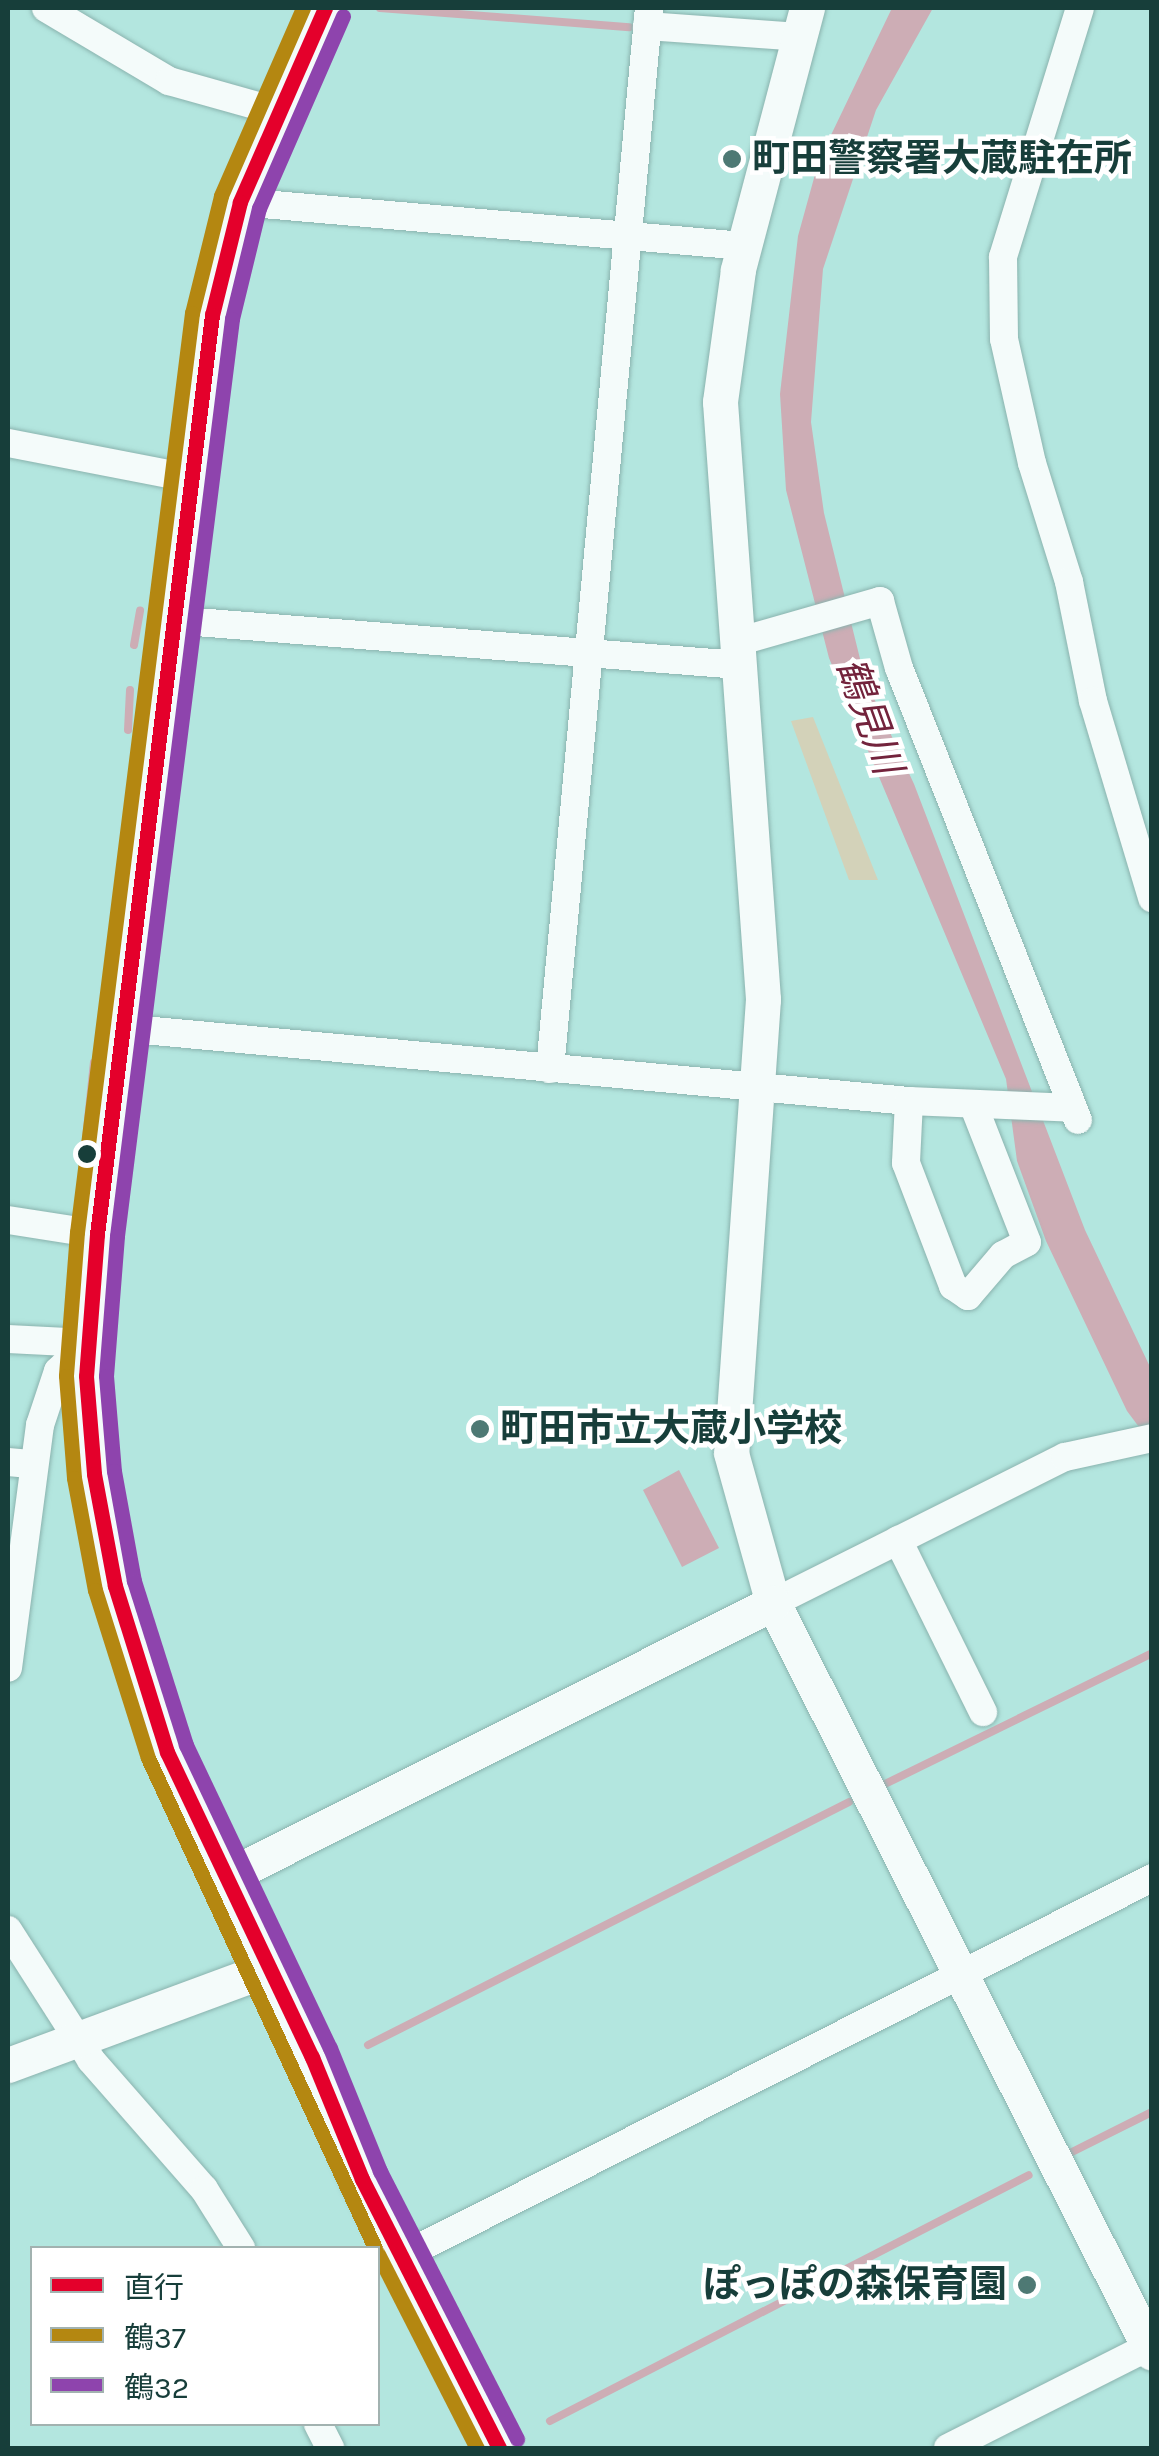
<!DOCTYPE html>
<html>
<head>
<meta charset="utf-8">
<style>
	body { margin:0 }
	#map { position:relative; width:1159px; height:2456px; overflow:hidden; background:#b3e6df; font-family:Karla,"Noto Sans JP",sans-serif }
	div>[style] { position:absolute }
	.green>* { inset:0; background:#d3d2b9 }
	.water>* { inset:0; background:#cdadb5 }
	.stream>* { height:8px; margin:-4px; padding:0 4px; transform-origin:4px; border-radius:4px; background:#cdadb5 }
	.roads { filter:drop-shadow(0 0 2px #8ab3ae) drop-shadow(0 0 2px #8ab3ae) }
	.minor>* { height:28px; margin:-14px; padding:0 14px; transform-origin:14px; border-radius:14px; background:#f4fbfa }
	.tertiary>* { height:35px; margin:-17.5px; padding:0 17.5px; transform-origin:17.5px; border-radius:17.5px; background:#f4fbfa }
	.primary>* { height:42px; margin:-21px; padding:0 21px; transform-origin:21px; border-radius:21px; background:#f4fbfa }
	.bus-1>* { height:15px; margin:-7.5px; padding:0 7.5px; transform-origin:7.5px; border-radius:7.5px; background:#e4002b }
	.bus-2>* { height:15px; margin:-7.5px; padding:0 7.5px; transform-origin:7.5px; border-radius:7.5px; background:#b48711 }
	.bus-3>* { height:15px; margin:-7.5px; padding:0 7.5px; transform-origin:7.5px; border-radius:7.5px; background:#8e44ad }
	.dots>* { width:28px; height:28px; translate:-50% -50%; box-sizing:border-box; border:5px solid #fff; border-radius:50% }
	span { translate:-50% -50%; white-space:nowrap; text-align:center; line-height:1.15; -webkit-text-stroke:9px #fff; paint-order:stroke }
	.poi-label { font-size:38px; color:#173e3a; font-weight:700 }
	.left { translate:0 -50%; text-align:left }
	.right { translate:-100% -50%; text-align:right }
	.water-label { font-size:40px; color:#73233c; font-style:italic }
	.frame { position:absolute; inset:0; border:10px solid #173e3a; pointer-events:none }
	.legend { position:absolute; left:30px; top:2246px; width:350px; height:180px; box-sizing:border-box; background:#fff; border:2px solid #a2b2b0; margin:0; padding:12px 18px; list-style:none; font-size:30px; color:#173e3a }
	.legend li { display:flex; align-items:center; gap:20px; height:50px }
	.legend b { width:50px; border:2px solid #a2b2b0 }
</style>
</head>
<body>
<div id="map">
	<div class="green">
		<div style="clip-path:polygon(813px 717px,878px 880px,849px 880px,791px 721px)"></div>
	</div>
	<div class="water">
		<div style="clip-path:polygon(892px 8px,933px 8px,876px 110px,823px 269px,811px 422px,824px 513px,865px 679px,914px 784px,1085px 1230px,1151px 1369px,1151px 1443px,1127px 1411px,1046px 1241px,1017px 1161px,1006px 1079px,829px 658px,786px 490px,780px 394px,798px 236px,819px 160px)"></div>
		<div style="clip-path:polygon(679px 1470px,719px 1548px,682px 1567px,643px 1490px)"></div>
	</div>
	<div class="stream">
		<div style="left:380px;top:8px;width:250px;rotate:4.4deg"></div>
		<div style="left:134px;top:645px;width:35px;rotate:-80deg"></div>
		<div style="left:128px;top:730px;width:40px;rotate:-87.1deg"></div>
		<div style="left:85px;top:1149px;width:87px;rotate:-84.1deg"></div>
		<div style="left:79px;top:1206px;width:31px;rotate:-84deg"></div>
		<div style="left:885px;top:1784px;width:297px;rotate:-26.1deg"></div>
		<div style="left:368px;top:2045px;width:539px;rotate:-26.8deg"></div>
		<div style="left:1072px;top:2152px;width:89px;rotate:-26.6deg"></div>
		<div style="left:550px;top:2421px;width:538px;rotate:-27.18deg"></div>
	</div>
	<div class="roads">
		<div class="minor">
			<div style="left:46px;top:8px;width:143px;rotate:30.7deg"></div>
			<div style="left:169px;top:81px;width:114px;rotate:15.7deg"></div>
			<div style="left:1080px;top:8px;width:261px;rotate:107.2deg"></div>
			<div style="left:1003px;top:257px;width:82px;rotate:89.3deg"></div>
			<div style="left:1004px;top:339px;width:127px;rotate:77.3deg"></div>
			<div style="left:1032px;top:463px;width:125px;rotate:72.7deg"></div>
			<div style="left:1069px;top:582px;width:121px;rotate:78.6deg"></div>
			<div style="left:1093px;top:701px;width:206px;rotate:73.3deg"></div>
			<div style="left:647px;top:26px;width:152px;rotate:4.1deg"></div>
			<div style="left:240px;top:202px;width:506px;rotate:4.99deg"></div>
			<div style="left:8px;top:443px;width:185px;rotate:10.9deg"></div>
			<div style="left:171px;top:620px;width:570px;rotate:4.53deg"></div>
			<div style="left:737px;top:642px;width:149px;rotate:-16deg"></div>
			<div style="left:880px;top:601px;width:70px;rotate:74.2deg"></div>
			<div style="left:899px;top:668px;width:486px;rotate:68.4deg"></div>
			<div style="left:122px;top:1028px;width:790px;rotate:5.3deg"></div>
			<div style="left:909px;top:1101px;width:164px;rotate:2.4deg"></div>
			<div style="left:550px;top:1069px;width:1066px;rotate:-84.67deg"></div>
			<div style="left:909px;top:1101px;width:62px;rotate:92.8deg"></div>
			<div style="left:906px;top:1163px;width:132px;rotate:69.1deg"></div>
			<div style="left:953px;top:1286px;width:18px;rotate:34deg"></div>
			<div style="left:968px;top:1296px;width:54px;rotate:-49.5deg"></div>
			<div style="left:1003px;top:1255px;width:27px;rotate:-28deg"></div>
			<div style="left:1027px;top:1242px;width:148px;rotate:-111.4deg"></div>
			<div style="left:8px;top:1220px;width:90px;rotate:8.9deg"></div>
			<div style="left:8px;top:1339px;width:79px;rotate:2.9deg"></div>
			<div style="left:8px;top:1462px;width:25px;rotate:5deg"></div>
			<div style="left:898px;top:1540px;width:192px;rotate:63.7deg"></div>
			<div style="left:773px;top:1603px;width:326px;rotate:-26.6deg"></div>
			<div style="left:1065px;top:1457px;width:89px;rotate:-12.3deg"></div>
			<div style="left:8px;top:1668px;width:245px;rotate:-82.5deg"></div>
			<div style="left:40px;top:1425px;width:57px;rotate:-71.6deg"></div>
			<div style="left:58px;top:1371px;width:40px;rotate:-44deg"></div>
			<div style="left:8px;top:1930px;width:154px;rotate:57.4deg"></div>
			<div style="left:91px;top:2060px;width:171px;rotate:48.8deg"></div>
			<div style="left:204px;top:2189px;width:70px;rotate:57.9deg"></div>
			<div style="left:401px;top:2257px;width:841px;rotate:-26.78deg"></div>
			<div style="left:318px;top:2424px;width:27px;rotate:63deg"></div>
			<div style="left:948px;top:2448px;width:229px;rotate:-26.8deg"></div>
		</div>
		<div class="tertiary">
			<div style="left:807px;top:8px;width:271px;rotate:104.8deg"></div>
			<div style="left:738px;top:270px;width:133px;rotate:97.8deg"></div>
			<div style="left:720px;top:402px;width:599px;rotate:85.88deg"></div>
			<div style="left:763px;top:999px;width:455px;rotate:94deg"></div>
			<div style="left:731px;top:1453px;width:156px;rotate:74.4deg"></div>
			<div style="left:773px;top:1603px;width:840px;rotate:63.19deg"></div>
			<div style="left:224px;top:1878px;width:614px;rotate:-26.61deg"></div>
			<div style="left:8px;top:2065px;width:277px;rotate:-20.3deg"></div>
		</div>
		<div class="primary">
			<div style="left:325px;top:8px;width:212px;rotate:113.7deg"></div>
			<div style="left:240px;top:202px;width:116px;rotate:103.9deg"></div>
			<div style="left:212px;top:315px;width:926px;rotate:97.13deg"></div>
			<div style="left:97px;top:1234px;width:142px;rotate:94.4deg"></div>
			<div style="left:86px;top:1376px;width:98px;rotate:85.3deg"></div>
			<div style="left:94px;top:1474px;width:114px;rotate:79.4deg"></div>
			<div style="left:115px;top:1586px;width:174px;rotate:72.6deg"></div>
			<div style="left:167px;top:1752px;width:338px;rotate:64.6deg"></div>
			<div style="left:312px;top:2057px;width:132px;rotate:67.7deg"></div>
			<div style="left:362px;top:2179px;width:302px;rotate:63deg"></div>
		</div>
	</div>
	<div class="bus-1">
		<div style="left:325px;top:8px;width:212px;rotate:113.7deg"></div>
		<div style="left:240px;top:202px;width:116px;rotate:103.9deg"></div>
		<div style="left:212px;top:315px;width:926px;rotate:97.13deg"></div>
		<div style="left:97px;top:1234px;width:142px;rotate:94.4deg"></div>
		<div style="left:86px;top:1376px;width:98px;rotate:85.3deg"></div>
		<div style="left:94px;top:1474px;width:114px;rotate:79.4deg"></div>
		<div style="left:115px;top:1586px;width:174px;rotate:72.6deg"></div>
		<div style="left:167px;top:1752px;width:338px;rotate:64.6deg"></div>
		<div style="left:312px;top:2057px;width:132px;rotate:67.7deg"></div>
		<div style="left:362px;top:2179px;width:302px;rotate:63deg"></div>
	</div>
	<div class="bus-2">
		<div style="left:303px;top:8px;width:205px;rotate:113.6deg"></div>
		<div style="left:221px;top:196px;width:121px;rotate:103.9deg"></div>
		<div style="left:192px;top:313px;width:926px;rotate:97.13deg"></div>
		<div style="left:77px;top:1232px;width:144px;rotate:94.4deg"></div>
		<div style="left:66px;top:1376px;width:102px;rotate:85.5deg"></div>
		<div style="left:74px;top:1478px;width:114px;rotate:79.4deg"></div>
		<div style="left:95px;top:1590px;width:176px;rotate:72.5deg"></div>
		<div style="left:148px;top:1758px;width:540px;rotate:65.14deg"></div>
		<div style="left:378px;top:2254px;width:218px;rotate:63deg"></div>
	</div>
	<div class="bus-3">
		<div style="left:343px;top:16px;width:210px;rotate:113.6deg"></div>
		<div style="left:259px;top:208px;width:114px;rotate:103.7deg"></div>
		<div style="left:232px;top:319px;width:924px;rotate:97.15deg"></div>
		<div style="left:117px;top:1236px;width:140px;rotate:94.5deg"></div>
		<div style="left:106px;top:1376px;width:95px;rotate:85.2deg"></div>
		<div style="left:114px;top:1471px;width:112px;rotate:79.7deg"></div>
		<div style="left:134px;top:1581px;width:172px;rotate:72.4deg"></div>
		<div style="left:186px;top:1745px;width:335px;rotate:64.6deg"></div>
		<div style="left:330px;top:2048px;width:133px;rotate:67.9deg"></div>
		<div style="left:380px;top:2171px;width:301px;rotate:62.9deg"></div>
	</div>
	<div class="dots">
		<div style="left:732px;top:159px;background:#4e7974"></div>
		<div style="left:87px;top:1154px;background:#173e3a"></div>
		<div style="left:480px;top:1429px;background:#4e7974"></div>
		<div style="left:1027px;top:2285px;background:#4e7974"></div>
	</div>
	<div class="poi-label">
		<span class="left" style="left:752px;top:159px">町田警察署大蔵駐在所</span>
		<span class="left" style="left:500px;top:1429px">町田市立大蔵小学校</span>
		<span class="right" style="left:1007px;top:2285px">ぽっぽの森保育園</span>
	</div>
	<div class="water-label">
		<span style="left:869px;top:716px;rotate:70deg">鶴見川</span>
	</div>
	<div class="frame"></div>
	<ul class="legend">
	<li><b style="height:12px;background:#e4002b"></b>直行</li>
	<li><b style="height:12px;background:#b48711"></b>鶴37</li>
	<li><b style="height:12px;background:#8e44ad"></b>鶴32</li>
	</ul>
</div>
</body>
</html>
